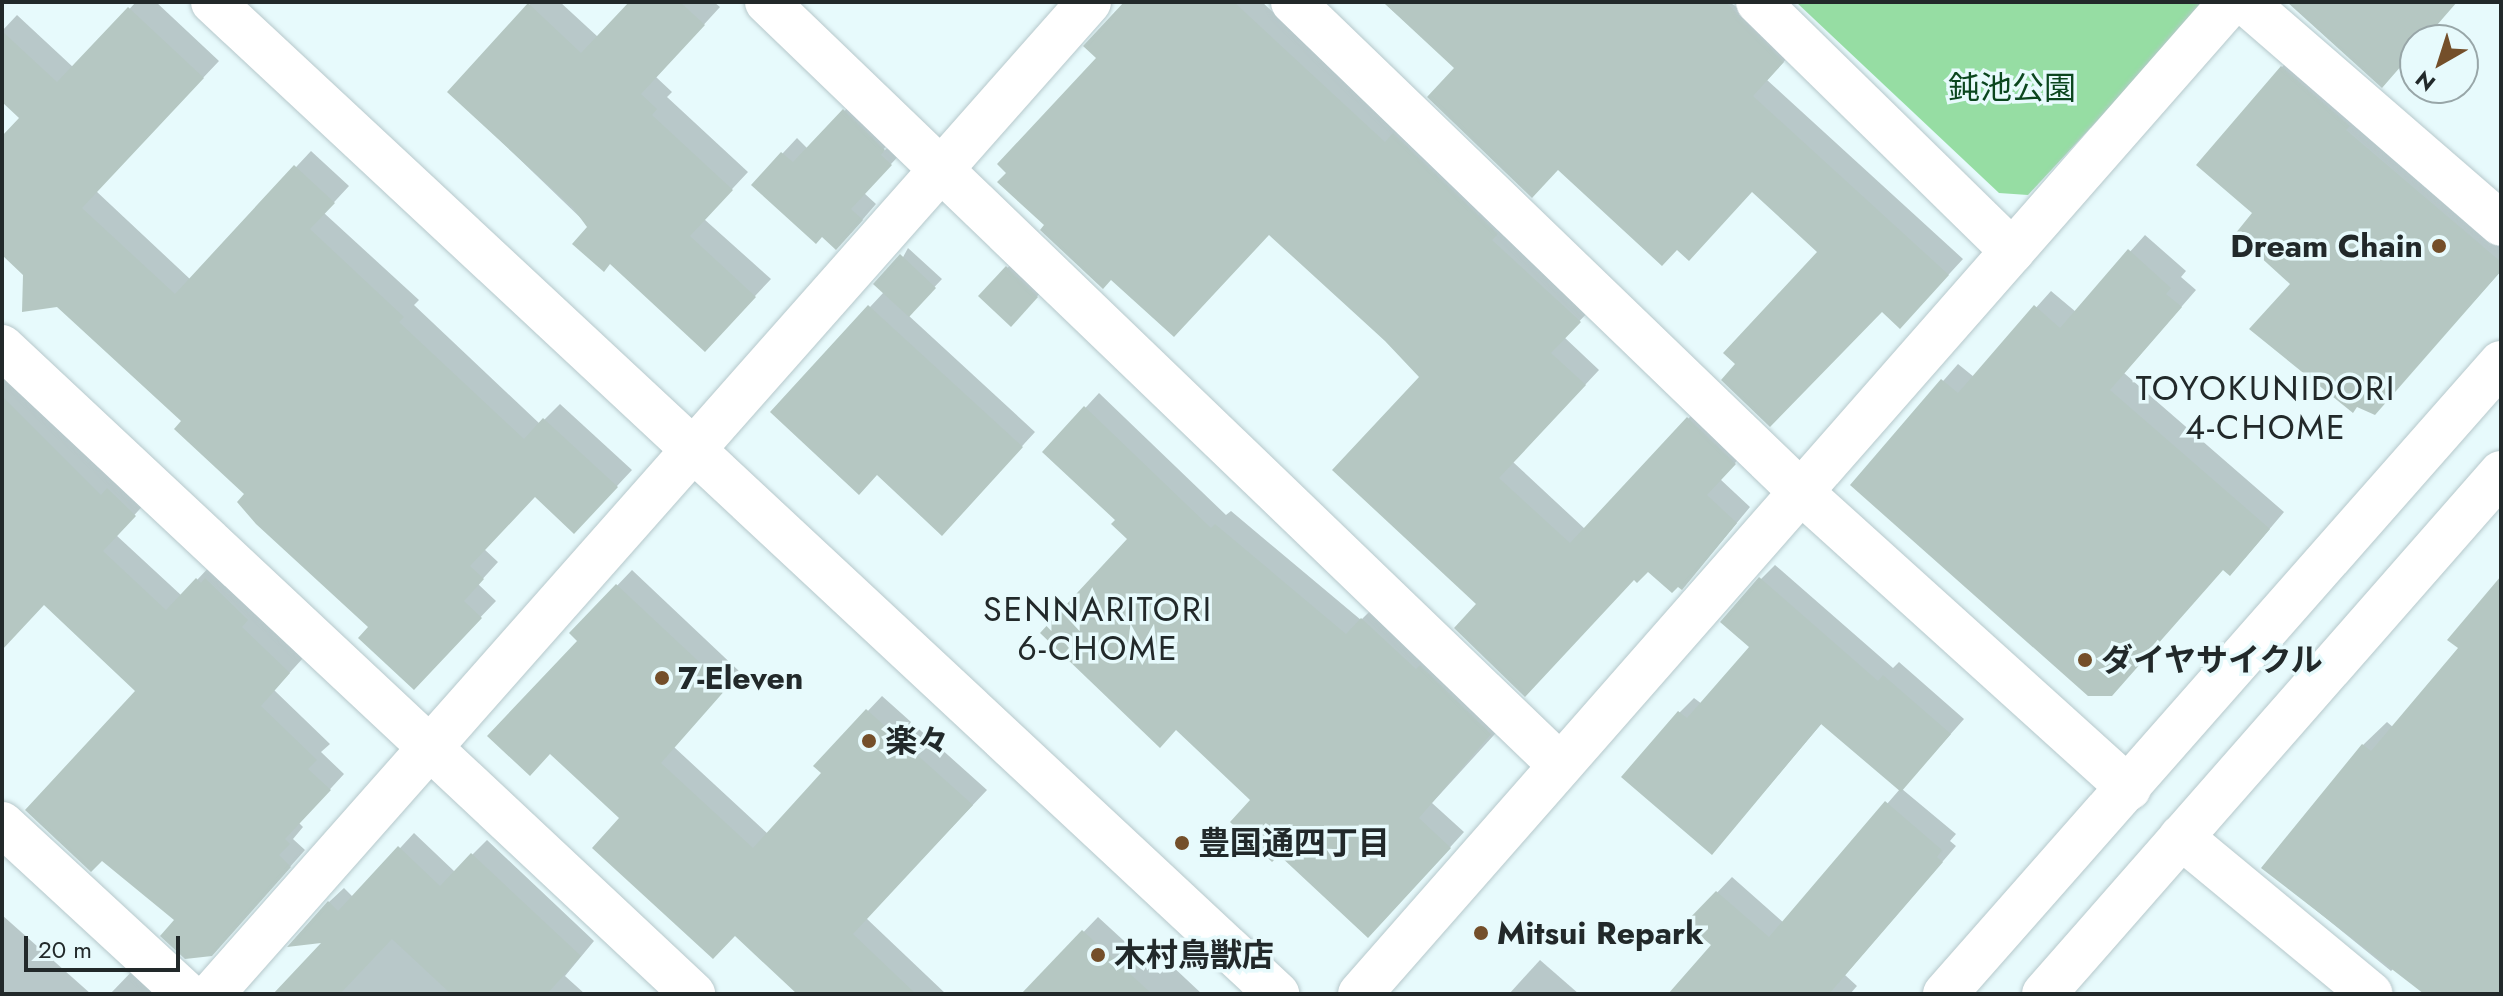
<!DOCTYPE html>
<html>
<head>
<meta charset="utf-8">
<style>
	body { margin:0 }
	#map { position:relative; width:2503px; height:996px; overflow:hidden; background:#e7fafc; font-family:Jost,"Noto Sans JP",sans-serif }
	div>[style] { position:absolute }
	.green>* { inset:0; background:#96dda3 }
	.shadow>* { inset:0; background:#0003 }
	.building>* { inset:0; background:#b5c7c2 }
	.roads { filter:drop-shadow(0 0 2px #b6c8cb) drop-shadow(0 0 2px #b6c8cb) }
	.minor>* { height:44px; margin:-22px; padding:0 22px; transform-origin:22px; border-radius:22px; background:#fff }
	.tertiary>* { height:44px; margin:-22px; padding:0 22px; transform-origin:22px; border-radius:22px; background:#fff }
	.dots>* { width:22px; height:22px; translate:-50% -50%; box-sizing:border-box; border:4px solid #e7fafc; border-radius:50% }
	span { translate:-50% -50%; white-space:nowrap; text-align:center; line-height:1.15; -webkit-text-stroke:7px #e7fafc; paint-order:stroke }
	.park-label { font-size:32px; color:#0b461e }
	.poi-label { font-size:32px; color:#22292a; font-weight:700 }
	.right { translate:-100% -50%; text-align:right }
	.left { translate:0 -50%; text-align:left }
	.neighbourhood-label { font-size:34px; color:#22292a; letter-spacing:2px }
	.frame { position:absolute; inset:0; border:4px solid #22292a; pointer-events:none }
	.north { position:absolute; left:2399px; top:24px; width:80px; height:80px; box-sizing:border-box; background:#e7fafc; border:2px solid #98a6a8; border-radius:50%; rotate:219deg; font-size:22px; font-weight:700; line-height:32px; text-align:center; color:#22292a }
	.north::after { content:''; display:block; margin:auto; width:28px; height:36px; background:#744f2a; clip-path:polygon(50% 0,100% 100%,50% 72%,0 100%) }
	.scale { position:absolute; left:24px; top:936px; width:156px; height:36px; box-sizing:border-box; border:4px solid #22292a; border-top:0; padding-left:10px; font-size:24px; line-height:28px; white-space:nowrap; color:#22292a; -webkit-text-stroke:6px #e7fafc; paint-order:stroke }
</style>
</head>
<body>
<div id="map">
	<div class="green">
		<div style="clip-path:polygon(1796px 2px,2200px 2px,2200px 10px,2028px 195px,1999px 193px)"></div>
	</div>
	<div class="shadow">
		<div style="clip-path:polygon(136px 2px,156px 2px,219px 61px,96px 191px,191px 280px,311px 151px,349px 186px,324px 213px,419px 300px,414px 305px,540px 424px,560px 404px,632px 470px,589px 516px,536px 495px,484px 549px,498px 562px,478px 584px,496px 601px,429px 671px,371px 627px,184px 421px,2px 252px,2px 139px,22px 118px,2px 99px,2px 31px,17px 15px,74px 68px)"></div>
		<div style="clip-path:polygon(532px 2px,560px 2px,598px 37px,631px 2px,714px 2px,720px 7px,656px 77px,672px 92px,667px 97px,748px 172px,704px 219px,771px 279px,721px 332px,590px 227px,449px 91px)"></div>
		<div style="clip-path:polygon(1127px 2px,1262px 2px,1594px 306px,1564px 337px,1599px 370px,1513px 462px,1585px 529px,1703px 403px,1749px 448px,1720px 479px,1750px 507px,1696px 572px,1648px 569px,1634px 578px,1479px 604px,1422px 377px,1099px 58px)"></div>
		<div style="clip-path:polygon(1383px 2px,1729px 2px,1798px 46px,1767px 80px,1963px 259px,1915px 311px,1882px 310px,1770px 425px,1820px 252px,1753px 190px,1457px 68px)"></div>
		<div style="clip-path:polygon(2305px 44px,2501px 219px,2501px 271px,2375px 412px,2254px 213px,2282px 67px)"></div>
		<div style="clip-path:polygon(859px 96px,898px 134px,877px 156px,897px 141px,905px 149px,864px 193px,876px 204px,851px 233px,753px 185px,797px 138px,808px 149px)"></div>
		<div style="clip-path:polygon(2145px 235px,2186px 271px,2181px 277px,2196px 290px,2124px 373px,2284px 512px,2245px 558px,2224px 568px,1853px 484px,1958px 364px,1974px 377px,2051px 291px,2076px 312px)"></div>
		<div style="clip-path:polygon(908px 248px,942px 279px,908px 315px,1035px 432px,955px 519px,773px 411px,884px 292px)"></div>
		<div style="clip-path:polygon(1014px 261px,1044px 289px,1011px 324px,981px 296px)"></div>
		<div style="clip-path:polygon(2px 363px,149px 499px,116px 535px,182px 596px,212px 564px,304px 657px,274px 690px,330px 744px,321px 752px,344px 774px,299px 823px,303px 827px,293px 839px,305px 850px,227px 938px,177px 920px,138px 691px,45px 603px,2px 648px)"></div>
		<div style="clip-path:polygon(1099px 393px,1226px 515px,1231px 511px,1361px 620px,1376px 605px,1504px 724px,1432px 803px,1464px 832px,1383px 921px,1253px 799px,1130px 539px,1118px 519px,1045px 452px)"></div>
		<div style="clip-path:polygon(1775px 565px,1893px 668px,1899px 662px,1964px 719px,1902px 789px,1956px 834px,1950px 841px,1956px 846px,1845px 975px,1857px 986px,1850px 994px,1671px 994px,1714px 945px,1688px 923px,1732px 877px,1784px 923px,1900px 789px,1823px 722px,1712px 853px,1623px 776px,1680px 712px,1694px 698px,1702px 704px,1751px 647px,1761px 579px)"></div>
		<div style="clip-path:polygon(632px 570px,740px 672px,674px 747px,768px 834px,824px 773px,816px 766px,882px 696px,987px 790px,866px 918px,946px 994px,800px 994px,735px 933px,713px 956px,594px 848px,622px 818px,579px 641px,572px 633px)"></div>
		<div style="clip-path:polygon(2501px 580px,2501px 994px,2435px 994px,2394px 968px,2391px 971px,2264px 868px,2363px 745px,2387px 722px,2394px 728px,2461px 648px)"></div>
		<div style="clip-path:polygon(414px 833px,455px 872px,487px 840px,594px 941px,565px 976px,585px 994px,276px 994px,326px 940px,329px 902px,344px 888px,354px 898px)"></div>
		<div style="clip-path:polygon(2px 915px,91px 994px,2px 994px)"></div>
		<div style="clip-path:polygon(1098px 917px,1160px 974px,1170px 964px,1202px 994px,1024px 994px)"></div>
		<div style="clip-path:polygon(1540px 960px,1579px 994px,1509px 994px)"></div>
		<div style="clip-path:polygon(137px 966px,168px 994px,110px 994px)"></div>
	</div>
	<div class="building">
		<div style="clip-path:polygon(629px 2px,680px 2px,705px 25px,641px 94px,657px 109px,652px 115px,733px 190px,690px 236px,756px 297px,705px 352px,610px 264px,604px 272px,572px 244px,587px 227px,573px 208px,447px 92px,528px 3px,581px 53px)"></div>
		<div style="clip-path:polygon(1124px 2px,1234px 2px,1385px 142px,1393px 133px,1498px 234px,1492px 240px,1581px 322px,1551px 353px,1586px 385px,1499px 478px,1570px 543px,1687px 417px,1736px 464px,1707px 495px,1737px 523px,1682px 590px,1678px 587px,1672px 593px,1648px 572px,1637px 583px,1634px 580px,1525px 697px,1454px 628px,1476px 604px,1332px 470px,1419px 377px,1385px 341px,1269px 235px,1174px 337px,1111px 280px,1103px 289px,1040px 230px,1044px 225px,997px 182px,1006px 173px,997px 164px,1096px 58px,1083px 46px)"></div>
		<div style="clip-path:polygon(1383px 2px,1726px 2px,1784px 62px,1753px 96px,1949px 275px,1900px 329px,1882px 312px,1770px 427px,1721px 380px,1735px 364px,1723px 353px,1817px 252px,1752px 192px,1689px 261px,1677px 250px,1662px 266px,1558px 170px,1532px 198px,1427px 97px,1454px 68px)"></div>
		<div style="clip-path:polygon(2287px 2px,2457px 2px,2424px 40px,2415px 40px,2415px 50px,2382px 88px)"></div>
		<div style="clip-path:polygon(128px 7px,204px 78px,82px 208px,175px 294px,294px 165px,335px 203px,310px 229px,404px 317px,399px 322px,524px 439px,543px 418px,618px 487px,574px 534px,535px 497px,470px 566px,484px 579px,464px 601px,482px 618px,414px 690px,358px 638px,368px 627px,256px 524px,237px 502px,244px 494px,174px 429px,181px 421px,57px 307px,22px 312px,23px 275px,2px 255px,2px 136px,19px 118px,2px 102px,2px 31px,57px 82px)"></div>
		<div style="clip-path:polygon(2281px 66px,2350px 126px,2346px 130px,2501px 262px,2501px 271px,2375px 415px,2357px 407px,2353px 413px,2249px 329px,2290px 284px,2235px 234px,2252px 213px,2196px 165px)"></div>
		<div style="clip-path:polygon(843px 109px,885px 150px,881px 155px,892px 165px,851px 209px,863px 220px,836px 250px,822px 237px,816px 244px,751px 185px,781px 152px,793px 162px)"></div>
		<div style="clip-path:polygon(2128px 249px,2171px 288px,2166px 294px,2182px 307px,2110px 390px,2270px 529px,2230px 576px,2223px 570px,2112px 696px,2088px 696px,1850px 485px,1941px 379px,1958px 393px,2034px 305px,2060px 328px)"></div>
		<div style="clip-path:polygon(900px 254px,936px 288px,909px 317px,873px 284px)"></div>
		<div style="clip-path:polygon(1006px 266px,1038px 297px,1011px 327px,978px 296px)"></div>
		<div style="clip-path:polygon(868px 305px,1023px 447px,942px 536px,877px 475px,859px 495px,770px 412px)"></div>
		<div style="clip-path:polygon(2px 396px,101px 495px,107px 488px,136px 516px,103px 551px,166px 610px,196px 578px,201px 583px,205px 578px,248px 620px,242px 627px,290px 673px,261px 706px,317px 760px,308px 769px,331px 790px,285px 839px,290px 844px,279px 855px,291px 867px,212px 956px,185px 959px,160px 936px,174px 920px,102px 861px,91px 872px,25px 810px,135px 691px,44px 605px,2px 650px)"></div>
		<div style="clip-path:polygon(1084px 406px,1211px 528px,1215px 524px,1346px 634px,1361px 618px,1416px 669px,1420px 665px,1491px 734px,1419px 818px,1451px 848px,1368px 938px,1279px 855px,1272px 862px,1230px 822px,1250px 800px,1176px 730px,1160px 748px,1040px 633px,1127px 539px,1111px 524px,1115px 520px,1042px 452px)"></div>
		<div style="clip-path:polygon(2501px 576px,2501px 994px,2424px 994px,2261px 868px,2362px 744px,2371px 751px,2458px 648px,2447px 640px)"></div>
		<div style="clip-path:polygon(1759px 577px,1878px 681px,1883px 675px,1951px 734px,1901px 792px,1821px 724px,1712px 855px,1621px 777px,1678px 711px,1687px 718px,1749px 647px,1720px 622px)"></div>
		<div style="clip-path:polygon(616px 584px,727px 688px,661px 763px,753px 848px,821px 773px,813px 766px,866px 709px,973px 805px,853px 934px,916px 994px,797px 994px,735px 936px,713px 959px,592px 848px,619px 818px,550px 754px,530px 776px,487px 736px,577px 641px,569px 633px)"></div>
		<div style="clip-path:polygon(1885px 801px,1942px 850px,1937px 857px,1943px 862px,1829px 994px,1668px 994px,1711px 945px,1685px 923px,1716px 891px,1769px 937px)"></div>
		<div style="clip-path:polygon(398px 846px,440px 886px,471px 853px,581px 956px,547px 994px,451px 994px,392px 939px,340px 994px,273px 994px,321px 943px,287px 947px,328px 901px,338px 911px)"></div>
		<div style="clip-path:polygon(1082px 930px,1152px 994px,1021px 994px)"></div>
	</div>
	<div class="roads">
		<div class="minor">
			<div style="left:767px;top:2px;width:1100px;rotate:43.9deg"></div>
			<div style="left:1293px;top:2px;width:706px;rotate:43.97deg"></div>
			<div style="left:1801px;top:492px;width:442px;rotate:42.1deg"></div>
			<div style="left:1758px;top:2px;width:356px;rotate:44.4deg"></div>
			<div style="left:2245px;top:2px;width:339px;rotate:40.9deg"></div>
			<div style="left:2px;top:347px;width:947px;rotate:43.12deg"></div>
			<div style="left:2px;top:824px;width:251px;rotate:42.7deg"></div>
			<div style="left:2181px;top:837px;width:246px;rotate:39.6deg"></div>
			<div style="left:212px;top:994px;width:1324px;rotate:-48.52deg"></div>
			<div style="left:1360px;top:994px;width:1320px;rotate:-48.72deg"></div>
		</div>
		<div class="tertiary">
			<div style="left:213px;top:2px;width:1455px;rotate:42.99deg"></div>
			<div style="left:1945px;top:994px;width:841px;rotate:-48.62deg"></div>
			<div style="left:2044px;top:994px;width:693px;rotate:-48.74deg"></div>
		</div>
	</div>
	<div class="dots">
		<div style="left:2439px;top:246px;background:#744f2a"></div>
		<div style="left:2085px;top:660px;background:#744f2a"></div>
		<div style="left:662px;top:678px;background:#744f2a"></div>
		<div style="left:869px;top:741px;background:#744f2a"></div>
		<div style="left:1182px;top:843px;background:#744f2a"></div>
		<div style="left:1481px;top:933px;background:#744f2a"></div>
		<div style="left:1098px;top:955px;background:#744f2a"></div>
	</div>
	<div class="park-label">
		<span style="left:2012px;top:88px">鈍池公園</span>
	</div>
	<div class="poi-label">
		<span class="right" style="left:2423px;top:246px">Dream Chain</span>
		<span class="left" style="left:2101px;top:660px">ダイヤサイクル</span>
		<span class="left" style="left:678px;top:678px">7-Eleven</span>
		<span class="left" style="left:885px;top:741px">楽々</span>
		<span class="left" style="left:1198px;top:843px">豊国通四丁目</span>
		<span class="left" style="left:1497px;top:933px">Mitsui Repark</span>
		<span class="left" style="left:1114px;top:955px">木村鳥獣店</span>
	</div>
	<div class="neighbourhood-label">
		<span style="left:2266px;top:408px">TOYOKUNIDORI<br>4-CHOME</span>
		<span style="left:1098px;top:629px">SENNARITORI<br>6-CHOME</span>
	</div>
	<div class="frame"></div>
	<div class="north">N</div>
	<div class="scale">20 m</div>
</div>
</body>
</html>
